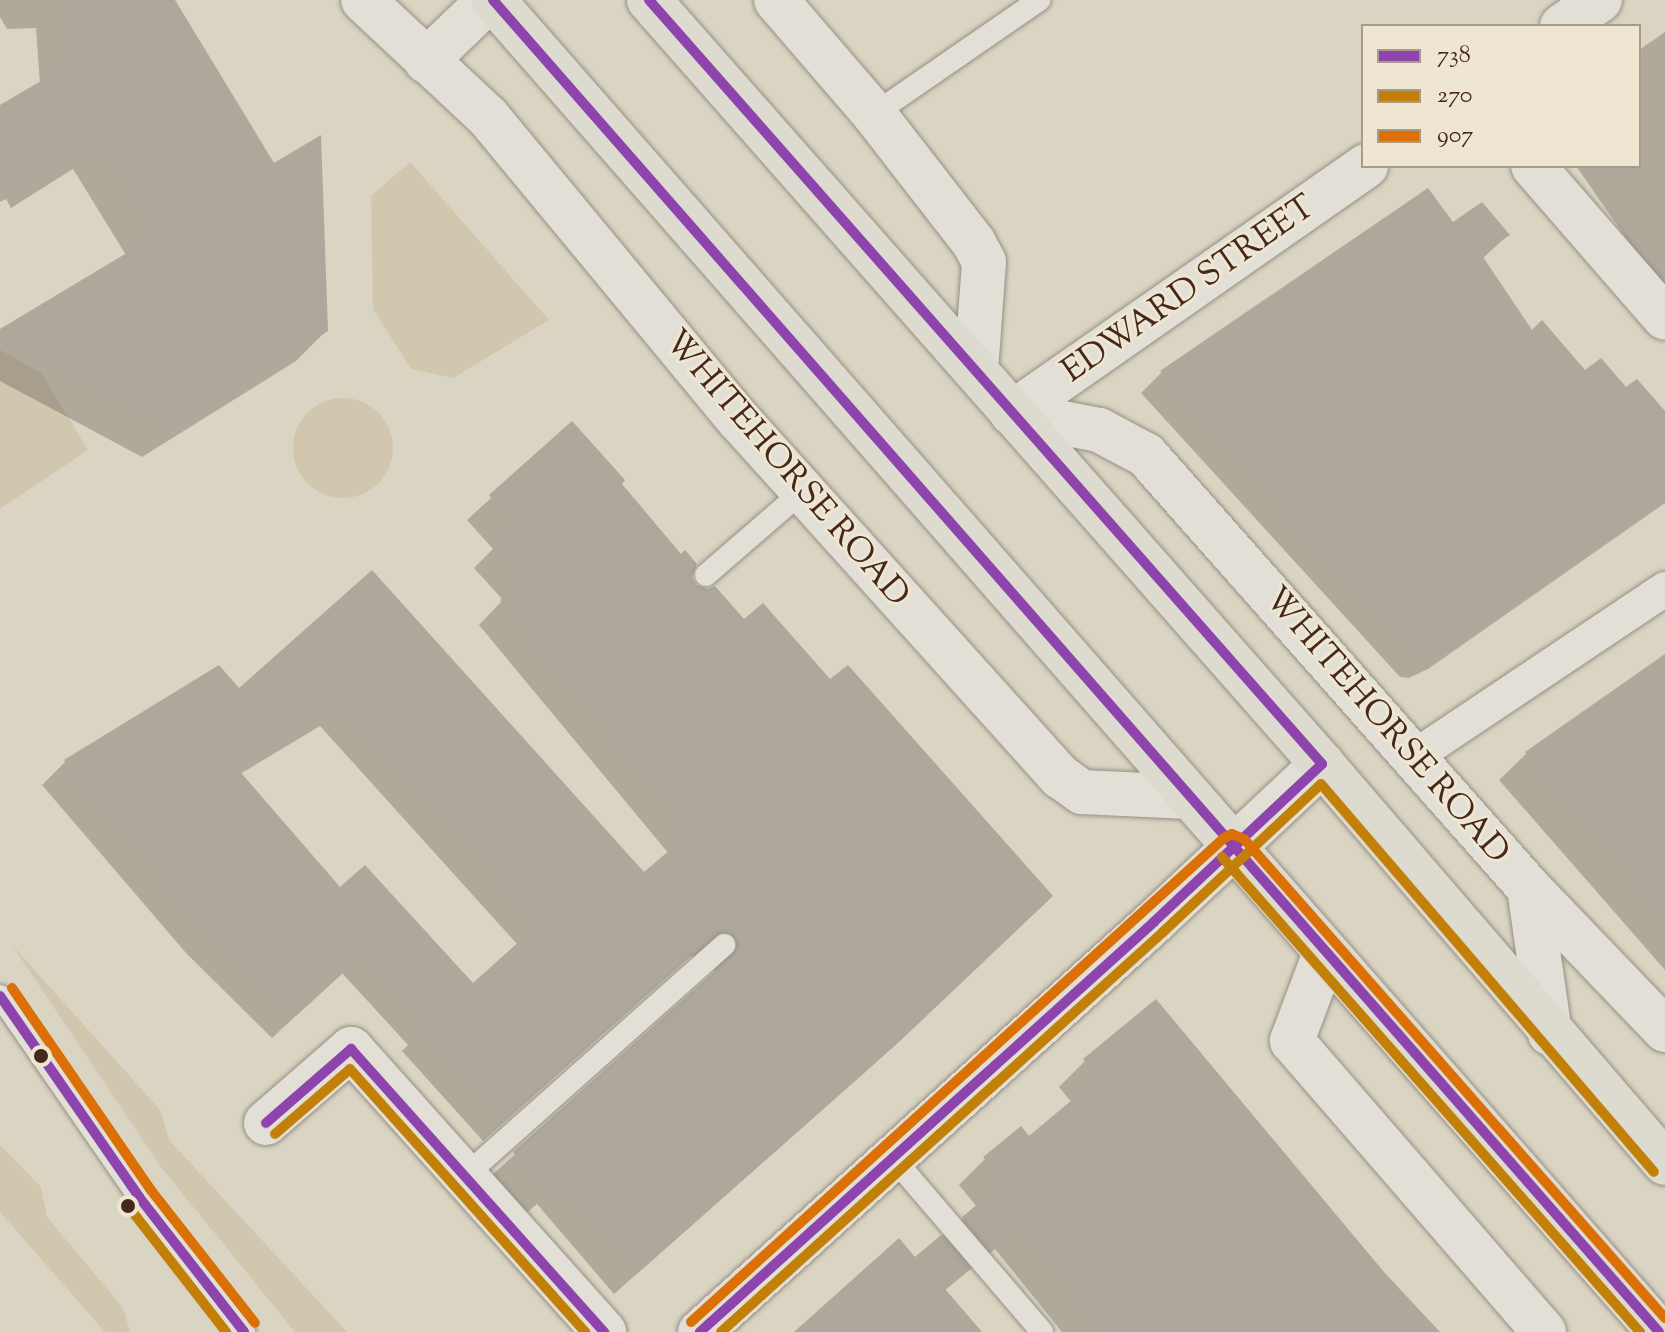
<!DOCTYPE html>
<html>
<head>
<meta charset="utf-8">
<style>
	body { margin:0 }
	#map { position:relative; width:1665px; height:1332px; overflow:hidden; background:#dad4c2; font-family:"Sorts Mill Goudy",serif }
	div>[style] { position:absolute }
	.green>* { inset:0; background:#d1c6ae }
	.round { border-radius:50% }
	.shadow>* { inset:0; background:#0003 }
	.building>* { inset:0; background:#aea79b }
	.roads { filter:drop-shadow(0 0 2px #978f84) drop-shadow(0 0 2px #978f84) }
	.service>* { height:22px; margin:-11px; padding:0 11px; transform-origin:11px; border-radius:11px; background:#e2dfd6 }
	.pedestrian>* { height:34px; margin:-17px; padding:0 17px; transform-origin:17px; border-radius:17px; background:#e2dfd6 }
	.minor>* { height:44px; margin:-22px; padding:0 22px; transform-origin:22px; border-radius:22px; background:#e2dfd6 }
	.trunk>* { height:44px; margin:-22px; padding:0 22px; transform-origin:22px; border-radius:22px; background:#dddad0 }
	.bus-1>* { height:10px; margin:-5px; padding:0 5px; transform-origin:5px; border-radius:5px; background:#8e44ad }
	.bus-2>* { height:10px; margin:-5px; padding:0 5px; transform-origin:5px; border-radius:5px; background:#c28009 }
	.bus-3>* { height:10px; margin:-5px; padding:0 5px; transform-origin:5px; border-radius:5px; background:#da7006 }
	.dots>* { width:22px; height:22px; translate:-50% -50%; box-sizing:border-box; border:4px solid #eee6d0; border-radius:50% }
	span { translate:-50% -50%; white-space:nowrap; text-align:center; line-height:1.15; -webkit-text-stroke:6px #eee6d0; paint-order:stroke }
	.street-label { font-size:34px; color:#45271d }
	.legend { position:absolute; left:1361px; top:24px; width:280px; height:144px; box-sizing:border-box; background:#eee6d0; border:2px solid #aa9a88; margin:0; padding:10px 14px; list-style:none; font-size:24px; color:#45271d }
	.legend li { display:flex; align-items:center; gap:16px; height:40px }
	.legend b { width:40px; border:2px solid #aa9a88 }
</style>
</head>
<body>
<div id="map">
	<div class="green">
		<div style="clip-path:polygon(410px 162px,549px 320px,453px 378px,411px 369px,373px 309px,371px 196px)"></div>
		<div style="clip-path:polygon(0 350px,41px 373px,88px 450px,0 509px)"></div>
		<div class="round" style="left:293px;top:398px;width:100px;height:100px"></div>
		<div style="clip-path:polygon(12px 945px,161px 1111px,169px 1140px,347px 1332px,295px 1332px,161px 1167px)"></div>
		<div style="clip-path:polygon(0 1145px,41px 1187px,47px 1217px,123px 1308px,130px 1332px,105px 1332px,0 1212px)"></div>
	</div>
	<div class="shadow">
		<div style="clip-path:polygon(0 0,160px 0,326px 331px,296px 361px,142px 457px,0 381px,0 331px,126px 255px,73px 169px,11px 208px,6px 199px,0 202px,0 108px,40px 84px,36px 28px,7px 29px,0 17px)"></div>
		<div style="clip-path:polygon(1665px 32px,1665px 294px,1576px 166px,1639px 166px,1639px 50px)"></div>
		<div style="clip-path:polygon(1428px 191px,1453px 225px,1508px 235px,1482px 259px,1531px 333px,1585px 373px,1625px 389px,1665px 414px,1665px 503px,1428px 669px,1409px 678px,1400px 677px,1141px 393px,1161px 373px)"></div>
		<div style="clip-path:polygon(evenodd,572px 424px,695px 586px,744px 621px,1027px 919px,873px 1065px,614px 1294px,537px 1204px,524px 1215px,491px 1176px,715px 973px,712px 960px,704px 954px,689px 957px,483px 1141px,402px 1051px,408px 1045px,342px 973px,272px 1038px,186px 953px,42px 785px,65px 762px,218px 667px,238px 691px,372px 573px,644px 875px,669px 854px,479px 625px,503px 600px,474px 568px,493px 549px,467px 520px,572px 424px,320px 726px,518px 945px,473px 986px,340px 890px,240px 774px,320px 726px)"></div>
		<div style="clip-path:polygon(1665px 657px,1665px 970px,1499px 780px,1527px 753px)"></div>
		<div style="clip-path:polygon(1085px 1061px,1434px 1332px,1062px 1332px,995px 1249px,944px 1291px,980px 1332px,797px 1332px,915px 1259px,977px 1207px,959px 1185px,985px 1159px,1029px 1139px,1072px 1103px,1059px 1087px)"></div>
	</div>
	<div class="building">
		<div style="clip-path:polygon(65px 0,175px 0,274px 163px,321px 135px,328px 331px,173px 428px,0 336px,0 329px,160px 233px,103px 141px,42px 180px,36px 171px,0 192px,0 105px,70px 64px)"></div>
		<div style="clip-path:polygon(1428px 188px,1453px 222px,1482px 202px,1510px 235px,1481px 254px,1532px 330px,1542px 320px,1585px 370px,1601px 358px,1626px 387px,1637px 379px,1665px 411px,1665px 499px,1450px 650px,1430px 658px,1420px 657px,1409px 648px,1160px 371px)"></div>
		<div style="clip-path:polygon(evenodd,572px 421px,625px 480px,622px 484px,681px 554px,685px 550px,697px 564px,692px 577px,696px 585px,708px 589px,715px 586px,744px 619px,763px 603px,830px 679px,848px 665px,1053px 896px,899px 1042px,638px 1273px,561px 1182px,548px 1193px,513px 1152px,733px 955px,738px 943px,734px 935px,722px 931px,715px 935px,507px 1119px,424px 1026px,430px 1021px,367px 951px,296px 1016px,210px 930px,64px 760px,219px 665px,239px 688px,372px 570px,644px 872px,692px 831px,500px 600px,526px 578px,496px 543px,515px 525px,489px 495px,572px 421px,344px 704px,541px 922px,473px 983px,365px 865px,340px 887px,237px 768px,344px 704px)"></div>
		<div style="clip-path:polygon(1665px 654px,1665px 910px,1525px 752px)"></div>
		<div style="clip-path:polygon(1156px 999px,1384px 1272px,1440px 1332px,1103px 1332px,1085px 1311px,1089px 1308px,1022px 1224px,991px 1251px,962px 1217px,1004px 1182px,983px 1157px,1021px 1126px,1029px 1136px,1098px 1078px,1083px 1059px)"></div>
		<div style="clip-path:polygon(941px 1235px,969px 1269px,945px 1289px,982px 1332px,794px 1332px,899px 1238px,915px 1257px)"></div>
	</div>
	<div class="roads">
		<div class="service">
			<div style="left:874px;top:114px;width:201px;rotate:-34.6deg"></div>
			<div style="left:706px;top:575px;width:128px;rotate:-40.9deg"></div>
			<div style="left:0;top:996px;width:244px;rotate:55.3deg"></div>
			<div style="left:139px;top:1197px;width:171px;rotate:52.1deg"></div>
			<div style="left:893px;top:1158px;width:229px;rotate:49.4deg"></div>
			<div style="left:466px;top:1175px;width:346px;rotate:-41.7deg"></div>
		</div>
		<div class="pedestrian">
			<div style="left:1414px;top:757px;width:302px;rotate:-33.8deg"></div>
		</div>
		<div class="minor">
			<div style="left:363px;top:0;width:171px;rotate:43.1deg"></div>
			<div style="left:488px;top:117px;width:393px;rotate:50.4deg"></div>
			<div style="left:739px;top:420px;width:481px;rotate:48deg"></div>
			<div style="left:1061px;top:777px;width:26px;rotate:36deg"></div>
			<div style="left:1082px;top:792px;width:106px;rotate:2.7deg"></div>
			<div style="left:776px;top:0;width:150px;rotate:49.3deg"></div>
			<div style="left:874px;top:114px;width:163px;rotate:52.2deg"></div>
			<div style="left:974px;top:243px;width:21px;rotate:62deg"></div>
			<div style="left:984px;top:262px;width:108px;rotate:94.2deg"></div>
			<div style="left:1562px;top:26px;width:46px;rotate:-34.4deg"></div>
			<div style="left:426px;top:61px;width:88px;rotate:-44.1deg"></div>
			<div style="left:1533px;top:166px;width:201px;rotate:49deg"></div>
			<div style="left:1012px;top:413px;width:89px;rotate:11.1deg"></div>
			<div style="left:1099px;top:430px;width:53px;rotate:28deg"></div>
			<div style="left:1146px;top:455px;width:578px;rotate:48.51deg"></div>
			<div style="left:1529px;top:888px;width:197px;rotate:46.2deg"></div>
			<div style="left:1012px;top:413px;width:432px;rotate:-34.9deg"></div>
			<div style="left:1529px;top:888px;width:147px;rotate:81.8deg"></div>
			<div style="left:1325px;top:953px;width:94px;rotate:110.6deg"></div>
			<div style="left:1292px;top:1041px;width:385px;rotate:49.1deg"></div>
			<div style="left:266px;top:1123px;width:113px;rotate:-41deg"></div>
			<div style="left:351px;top:1049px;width:380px;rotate:48.2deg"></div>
			<div style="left:700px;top:1332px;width:612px;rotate:-42.08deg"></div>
			<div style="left:1154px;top:922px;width:231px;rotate:-43.2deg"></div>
		</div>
		<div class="trunk">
			<div style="left:493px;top:0;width:1770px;rotate:48.8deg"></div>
			<div style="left:649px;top:0;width:1018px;rotate:48.62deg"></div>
			<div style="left:1322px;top:764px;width:526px;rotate:49.32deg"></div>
		</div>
	</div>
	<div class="bus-1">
		<div style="left:493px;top:0;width:1770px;rotate:48.8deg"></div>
		<div style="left:649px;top:0;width:1018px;rotate:48.62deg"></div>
		<div style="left:1322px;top:764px;width:231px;rotate:136.8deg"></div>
		<div style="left:1154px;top:922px;width:612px;rotate:137.92deg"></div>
		<div style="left:0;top:996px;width:244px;rotate:55.3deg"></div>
		<div style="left:139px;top:1197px;width:171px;rotate:52.1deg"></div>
		<div style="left:266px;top:1123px;width:113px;rotate:-41deg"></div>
		<div style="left:351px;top:1049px;width:380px;rotate:48.2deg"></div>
	</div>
	<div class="bus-2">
		<div style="left:1222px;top:857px;width:633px;rotate:48.65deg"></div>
		<div style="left:275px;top:1134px;width:99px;rotate:-40.9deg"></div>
		<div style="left:350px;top:1069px;width:353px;rotate:48.2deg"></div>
		<div style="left:128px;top:1206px;width:160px;rotate:52.1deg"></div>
		<div style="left:721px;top:1332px;width:596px;rotate:-42.14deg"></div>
		<div style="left:1163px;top:932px;width:216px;rotate:-43.1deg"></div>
		<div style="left:1321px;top:784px;width:511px;rotate:49.36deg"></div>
	</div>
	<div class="bus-3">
		<div style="left:12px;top:988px;width:244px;rotate:55.5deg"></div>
		<div style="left:150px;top:1189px;width:170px;rotate:51.9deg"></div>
		<div style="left:691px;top:1322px;width:720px;rotate:-42.24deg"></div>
		<div style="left:1224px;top:838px;width:9px;rotate:-27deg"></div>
		<div style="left:1232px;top:834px;width:13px;rotate:23deg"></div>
		<div style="left:1244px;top:839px;width:638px;rotate:48.69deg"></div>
	</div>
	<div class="dots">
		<div style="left:41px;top:1056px;background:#45271d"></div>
		<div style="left:128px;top:1206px;background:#45271d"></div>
	</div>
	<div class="street-label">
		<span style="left:1189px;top:290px;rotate:-35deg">EDWARD STREET</span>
		<span style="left:786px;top:469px;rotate:49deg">WHITEHORSE ROAD</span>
		<span style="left:1386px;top:726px;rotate:49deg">WHITEHORSE ROAD</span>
	</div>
	<ul class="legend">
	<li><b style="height:10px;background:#8e44ad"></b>738</li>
	<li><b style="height:10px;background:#c28009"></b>270</li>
	<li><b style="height:10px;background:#da7006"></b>907</li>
	</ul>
</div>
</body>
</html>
